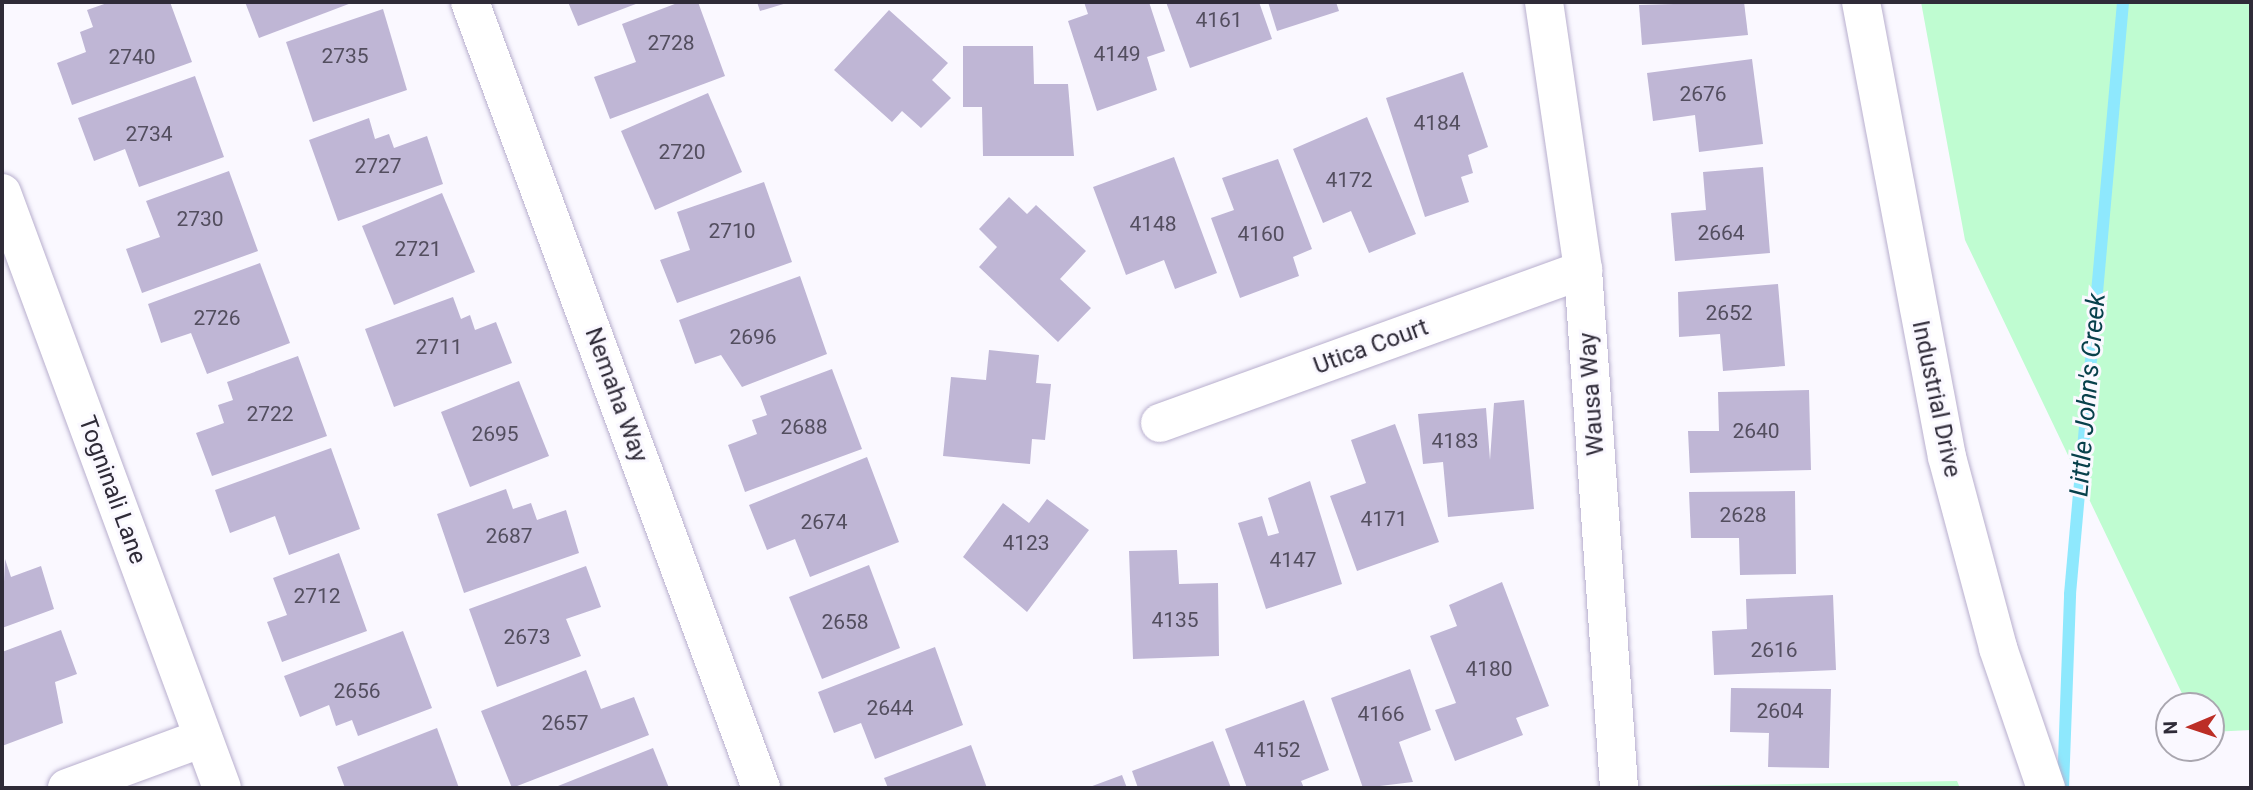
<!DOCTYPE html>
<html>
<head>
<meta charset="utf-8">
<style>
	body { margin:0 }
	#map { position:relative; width:2253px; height:790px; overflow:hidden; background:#faf8ff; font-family:Roboto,sans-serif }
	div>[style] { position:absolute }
	.green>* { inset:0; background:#bffcd1 }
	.stream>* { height:12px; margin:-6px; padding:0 6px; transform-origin:6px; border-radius:6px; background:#8ee8fd }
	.building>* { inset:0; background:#bfb6d5 }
	.roads { filter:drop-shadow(0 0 2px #b8afce) drop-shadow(0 0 2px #b8afce) }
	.minor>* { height:38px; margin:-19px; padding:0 19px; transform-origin:19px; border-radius:19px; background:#fff }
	span { translate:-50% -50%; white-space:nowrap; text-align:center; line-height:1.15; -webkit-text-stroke:6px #faf8ff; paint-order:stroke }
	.number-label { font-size:21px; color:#534e5f }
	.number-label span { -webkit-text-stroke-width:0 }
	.street-label { font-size:24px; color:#2f2b38 }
	.water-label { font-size:26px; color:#07404b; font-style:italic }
	.frame { position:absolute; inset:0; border:4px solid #2f2b38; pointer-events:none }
	.north { position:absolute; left:2155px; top:692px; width:70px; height:70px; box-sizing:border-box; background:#faf8ff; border:2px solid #a9a6af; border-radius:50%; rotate:268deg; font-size:19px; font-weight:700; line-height:28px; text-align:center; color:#2f2b38 }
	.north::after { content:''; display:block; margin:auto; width:24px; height:32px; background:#bc2e26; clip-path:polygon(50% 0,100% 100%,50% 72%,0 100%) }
</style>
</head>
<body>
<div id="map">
	<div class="green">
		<div style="clip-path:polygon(1921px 2px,2251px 2px,2251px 730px,2211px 732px,2211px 706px,2188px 706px,1965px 240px)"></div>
		<div style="clip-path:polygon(1957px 781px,1960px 788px,1681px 788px,1682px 786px)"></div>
	</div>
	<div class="stream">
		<div style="left:2063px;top:788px;width:194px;rotate:-87.9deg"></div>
		<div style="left:2070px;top:594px;width:594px;rotate:-84.88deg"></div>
	</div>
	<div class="building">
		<div style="clip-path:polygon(110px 2px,170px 2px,192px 62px,72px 105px,57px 63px,86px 52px,80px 32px,93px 27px,87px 10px)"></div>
		<div style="clip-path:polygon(245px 2px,354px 2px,259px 38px)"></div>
		<div style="clip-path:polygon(568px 2px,641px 2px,578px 26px)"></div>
		<div style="clip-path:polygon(680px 2px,698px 2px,725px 76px,610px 119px,594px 77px,636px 62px,622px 24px)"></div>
		<div style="clip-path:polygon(757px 2px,790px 2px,760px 11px)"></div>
		<div style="clip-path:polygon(1084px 2px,1149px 2px,1165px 51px,1147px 57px,1157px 90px,1097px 111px,1068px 21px,1088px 14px)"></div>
		<div style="clip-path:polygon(1166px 2px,1259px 2px,1272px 39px,1190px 68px)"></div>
		<div style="clip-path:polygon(1268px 2px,1336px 2px,1339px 11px,1277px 31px)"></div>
		<div style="clip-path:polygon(1744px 2px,1748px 35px,1642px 45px,1639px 5px)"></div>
		<div style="clip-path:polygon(383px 9px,407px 90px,313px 122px,286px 42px)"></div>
		<div style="clip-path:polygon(889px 10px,948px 63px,932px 80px,951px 98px,921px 128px,902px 111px,892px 122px,834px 70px)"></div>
		<div style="clip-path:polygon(963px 46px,1033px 46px,1034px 84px,1068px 84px,1074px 156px,983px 156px,982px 107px,963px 107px)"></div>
		<div style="clip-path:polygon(1752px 59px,1763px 144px,1699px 152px,1695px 115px,1653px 121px,1647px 73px)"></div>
		<div style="clip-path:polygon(1463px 72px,1488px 147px,1468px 155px,1473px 173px,1461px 177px,1469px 202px,1425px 217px,1386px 98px)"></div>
		<div style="clip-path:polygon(195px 76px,224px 157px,139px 187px,125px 149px,94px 161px,78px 118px)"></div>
		<div style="clip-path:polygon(708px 93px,742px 172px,655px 210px,621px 131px)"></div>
		<div style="clip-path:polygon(1367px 117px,1416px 234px,1369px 253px,1351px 211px,1323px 223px,1293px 149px)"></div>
		<div style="clip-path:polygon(369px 118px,375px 139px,389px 134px,394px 148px,427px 136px,443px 184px,338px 221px,309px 140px)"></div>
		<div style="clip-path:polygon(1174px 157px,1217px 273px,1175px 289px,1164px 260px,1126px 275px,1093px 187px)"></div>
		<div style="clip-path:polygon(1278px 159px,1312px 249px,1293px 257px,1299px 276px,1240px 298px,1211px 218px,1234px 210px,1222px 178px)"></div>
		<div style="clip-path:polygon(1763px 167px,1770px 253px,1675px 261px,1671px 213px,1706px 210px,1703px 172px)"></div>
		<div style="clip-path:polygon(229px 171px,258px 251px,142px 293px,126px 249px,160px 237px,146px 201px)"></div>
		<div style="clip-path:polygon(764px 182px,792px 262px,677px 303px,660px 260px,690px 250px,677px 212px)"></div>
		<div style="clip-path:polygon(442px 193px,475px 272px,394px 305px,362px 226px)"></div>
		<div style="clip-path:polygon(1009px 197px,1027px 214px,1036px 205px,1086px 251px,1060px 279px,1091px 308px,1058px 342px,979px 267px,997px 247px,979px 229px)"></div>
		<div style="clip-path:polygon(260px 263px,290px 343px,207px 374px,191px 333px,161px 343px,148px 304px)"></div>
		<div style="clip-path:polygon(800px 276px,827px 354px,742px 387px,721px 355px,695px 364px,679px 320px)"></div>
		<div style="clip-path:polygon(1778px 284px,1785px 366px,1723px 371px,1720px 334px,1679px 337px,1678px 292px)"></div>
		<div style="clip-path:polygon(453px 297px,461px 319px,470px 315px,475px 330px,496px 322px,512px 363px,394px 407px,365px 329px)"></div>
		<div style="clip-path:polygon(989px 350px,1039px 355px,1036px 383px,1051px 384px,1045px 440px,1032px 439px,1030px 464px,943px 456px,951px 377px,986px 380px)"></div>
		<div style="clip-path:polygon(298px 356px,327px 436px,212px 476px,196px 433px,224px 423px,218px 405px,233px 400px,227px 382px)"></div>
		<div style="clip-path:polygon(832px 369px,862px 449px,745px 492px,728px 445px,757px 434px,752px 420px,767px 415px,760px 396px)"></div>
		<div style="clip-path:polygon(519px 381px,549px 456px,470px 487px,441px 412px)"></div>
		<div style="clip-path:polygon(1809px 390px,1811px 470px,1690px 473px,1688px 431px,1719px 431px,1718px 392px)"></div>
		<div style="clip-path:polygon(1524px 400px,1534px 509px,1448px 517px,1443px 462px,1423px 464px,1418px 414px,1486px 408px,1490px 460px,1494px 403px)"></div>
		<div style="clip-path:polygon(1395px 424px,1439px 542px,1357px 571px,1330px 496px,1366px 483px,1351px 440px)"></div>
		<div style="clip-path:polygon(331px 448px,360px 529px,289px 555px,275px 516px,230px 533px,215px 490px)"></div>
		<div style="clip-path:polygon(867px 457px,899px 542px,810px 577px,795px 539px,767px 550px,749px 505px)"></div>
		<div style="clip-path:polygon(1310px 481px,1342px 584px,1266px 609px,1238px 523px,1262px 516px,1268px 536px,1279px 533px,1268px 498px)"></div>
		<div style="clip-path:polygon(506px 489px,513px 509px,531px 503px,537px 520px,566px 510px,579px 553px,464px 593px,437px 514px)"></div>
		<div style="clip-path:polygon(1795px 491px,1796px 574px,1740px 575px,1739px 538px,1691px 538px,1689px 492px)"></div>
		<div style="clip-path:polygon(1047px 499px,1089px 530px,1027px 612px,963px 557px,1003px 503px,1029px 523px)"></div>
		<div style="clip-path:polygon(1177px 550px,1179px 584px,1218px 583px,1219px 656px,1133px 659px,1129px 551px)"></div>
		<div style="clip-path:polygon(339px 553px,367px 631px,282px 662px,267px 622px,287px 615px,273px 578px)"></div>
		<div style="clip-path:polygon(5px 559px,11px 577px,41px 566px,54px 609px,2px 628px)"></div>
		<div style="clip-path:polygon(869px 565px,900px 648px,822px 679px,789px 597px)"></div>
		<div style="clip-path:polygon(586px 566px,601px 607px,566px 619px,581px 656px,497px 687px,469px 609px)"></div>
		<div style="clip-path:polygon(1502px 582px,1549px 706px,1516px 718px,1523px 735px,1455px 761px,1435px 710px,1456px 703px,1430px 636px,1457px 626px,1449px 605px)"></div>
		<div style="clip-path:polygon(1833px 595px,1836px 670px,1714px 675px,1712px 631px,1747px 629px,1746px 599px)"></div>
		<div style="clip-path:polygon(61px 630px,77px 674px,55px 682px,63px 723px,2px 746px,2px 652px)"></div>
		<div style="clip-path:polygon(403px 631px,432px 708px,358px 736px,352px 720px,336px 726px,329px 705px,300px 717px,284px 676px)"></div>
		<div style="clip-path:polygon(935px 647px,963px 725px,875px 759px,861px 723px,834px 733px,818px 692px)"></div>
		<div style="clip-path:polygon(1410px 669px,1431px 730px,1399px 742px,1413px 782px,1363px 788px,1331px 698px)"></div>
		<div style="clip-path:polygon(586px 670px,601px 709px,634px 697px,649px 735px,512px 788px,481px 711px)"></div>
		<div style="clip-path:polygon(1731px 688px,1831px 689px,1829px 768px,1768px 767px,1769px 733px,1730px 732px)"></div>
		<div style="clip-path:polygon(1304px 700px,1329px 770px,1301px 781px,1304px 788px,1247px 788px,1225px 729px)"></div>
		<div style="clip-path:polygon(437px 728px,459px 788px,345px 788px,337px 767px)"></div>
		<div style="clip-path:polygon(1213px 741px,1231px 788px,1138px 788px,1132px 771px)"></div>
		<div style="clip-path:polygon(971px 745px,987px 788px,888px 788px,884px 778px)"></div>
		<div style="clip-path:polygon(653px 748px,669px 788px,553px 788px)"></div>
		<div style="clip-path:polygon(1122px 775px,1127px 788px,1087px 788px)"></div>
	</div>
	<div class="roads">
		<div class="minor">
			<div style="left:470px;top:2px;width:838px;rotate:69.68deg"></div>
			<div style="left:1544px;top:2px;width:271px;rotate:81.7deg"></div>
			<div style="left:1583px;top:270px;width:519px;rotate:86.02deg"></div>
			<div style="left:1861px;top:2px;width:463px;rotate:79.3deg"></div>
			<div style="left:1947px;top:457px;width:198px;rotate:75deg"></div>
			<div style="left:1998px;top:648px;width:148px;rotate:71.1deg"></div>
			<div style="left:2px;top:193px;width:634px;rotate:69.71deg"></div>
			<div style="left:1160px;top:423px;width:450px;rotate:-19.9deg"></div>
			<div style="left:67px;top:788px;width:145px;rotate:-20.2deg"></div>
		</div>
	</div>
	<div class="number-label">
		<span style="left:1219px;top:20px">4161</span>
		<span style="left:671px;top:43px">2728</span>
		<span style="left:1117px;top:54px">4149</span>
		<span style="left:345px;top:56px">2735</span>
		<span style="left:132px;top:57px">2740</span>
		<span style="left:1703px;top:94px">2676</span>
		<span style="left:1437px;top:123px">4184</span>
		<span style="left:149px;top:134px">2734</span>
		<span style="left:682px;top:152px">2720</span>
		<span style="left:378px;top:166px">2727</span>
		<span style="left:1349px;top:180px">4172</span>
		<span style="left:200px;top:219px">2730</span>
		<span style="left:1153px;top:224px">4148</span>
		<span style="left:732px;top:231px">2710</span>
		<span style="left:1721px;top:233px">2664</span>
		<span style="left:1261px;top:234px">4160</span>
		<span style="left:418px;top:249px">2721</span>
		<span style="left:1729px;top:313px">2652</span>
		<span style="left:217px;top:318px">2726</span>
		<span style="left:753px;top:337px">2696</span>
		<span style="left:439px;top:347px">2711</span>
		<span style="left:270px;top:414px">2722</span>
		<span style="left:804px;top:427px">2688</span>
		<span style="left:1756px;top:431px">2640</span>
		<span style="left:495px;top:434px">2695</span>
		<span style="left:1455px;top:441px">4183</span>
		<span style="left:1743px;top:515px">2628</span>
		<span style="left:1384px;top:519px">4171</span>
		<span style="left:824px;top:522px">2674</span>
		<span style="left:509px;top:536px">2687</span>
		<span style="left:1026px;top:543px">4123</span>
		<span style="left:1293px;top:560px">4147</span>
		<span style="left:317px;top:596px">2712</span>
		<span style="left:1175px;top:620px">4135</span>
		<span style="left:845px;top:622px">2658</span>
		<span style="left:527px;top:637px">2673</span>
		<span style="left:1774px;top:650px">2616</span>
		<span style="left:1489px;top:669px">4180</span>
		<span style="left:357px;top:691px">2656</span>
		<span style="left:890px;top:708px">2644</span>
		<span style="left:1780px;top:711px">2604</span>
		<span style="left:1381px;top:714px">4166</span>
		<span style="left:565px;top:723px">2657</span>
		<span style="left:1277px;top:750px">4152</span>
	</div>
	<div class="street-label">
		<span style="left:1371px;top:347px;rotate:-20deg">Utica Court</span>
		<span style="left:1592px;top:394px;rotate:-94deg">Wausa Way</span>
		<span style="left:616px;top:395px;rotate:70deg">Nemaha Way</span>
		<span style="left:1936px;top:399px;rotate:78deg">Industrial Drive</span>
		<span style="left:112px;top:490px;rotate:70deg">Togninali Lane</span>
	</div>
	<div class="water-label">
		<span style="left:2088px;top:395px;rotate:-85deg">Little John's Creek</span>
	</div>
	<div class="frame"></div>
	<div class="north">N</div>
</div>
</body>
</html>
